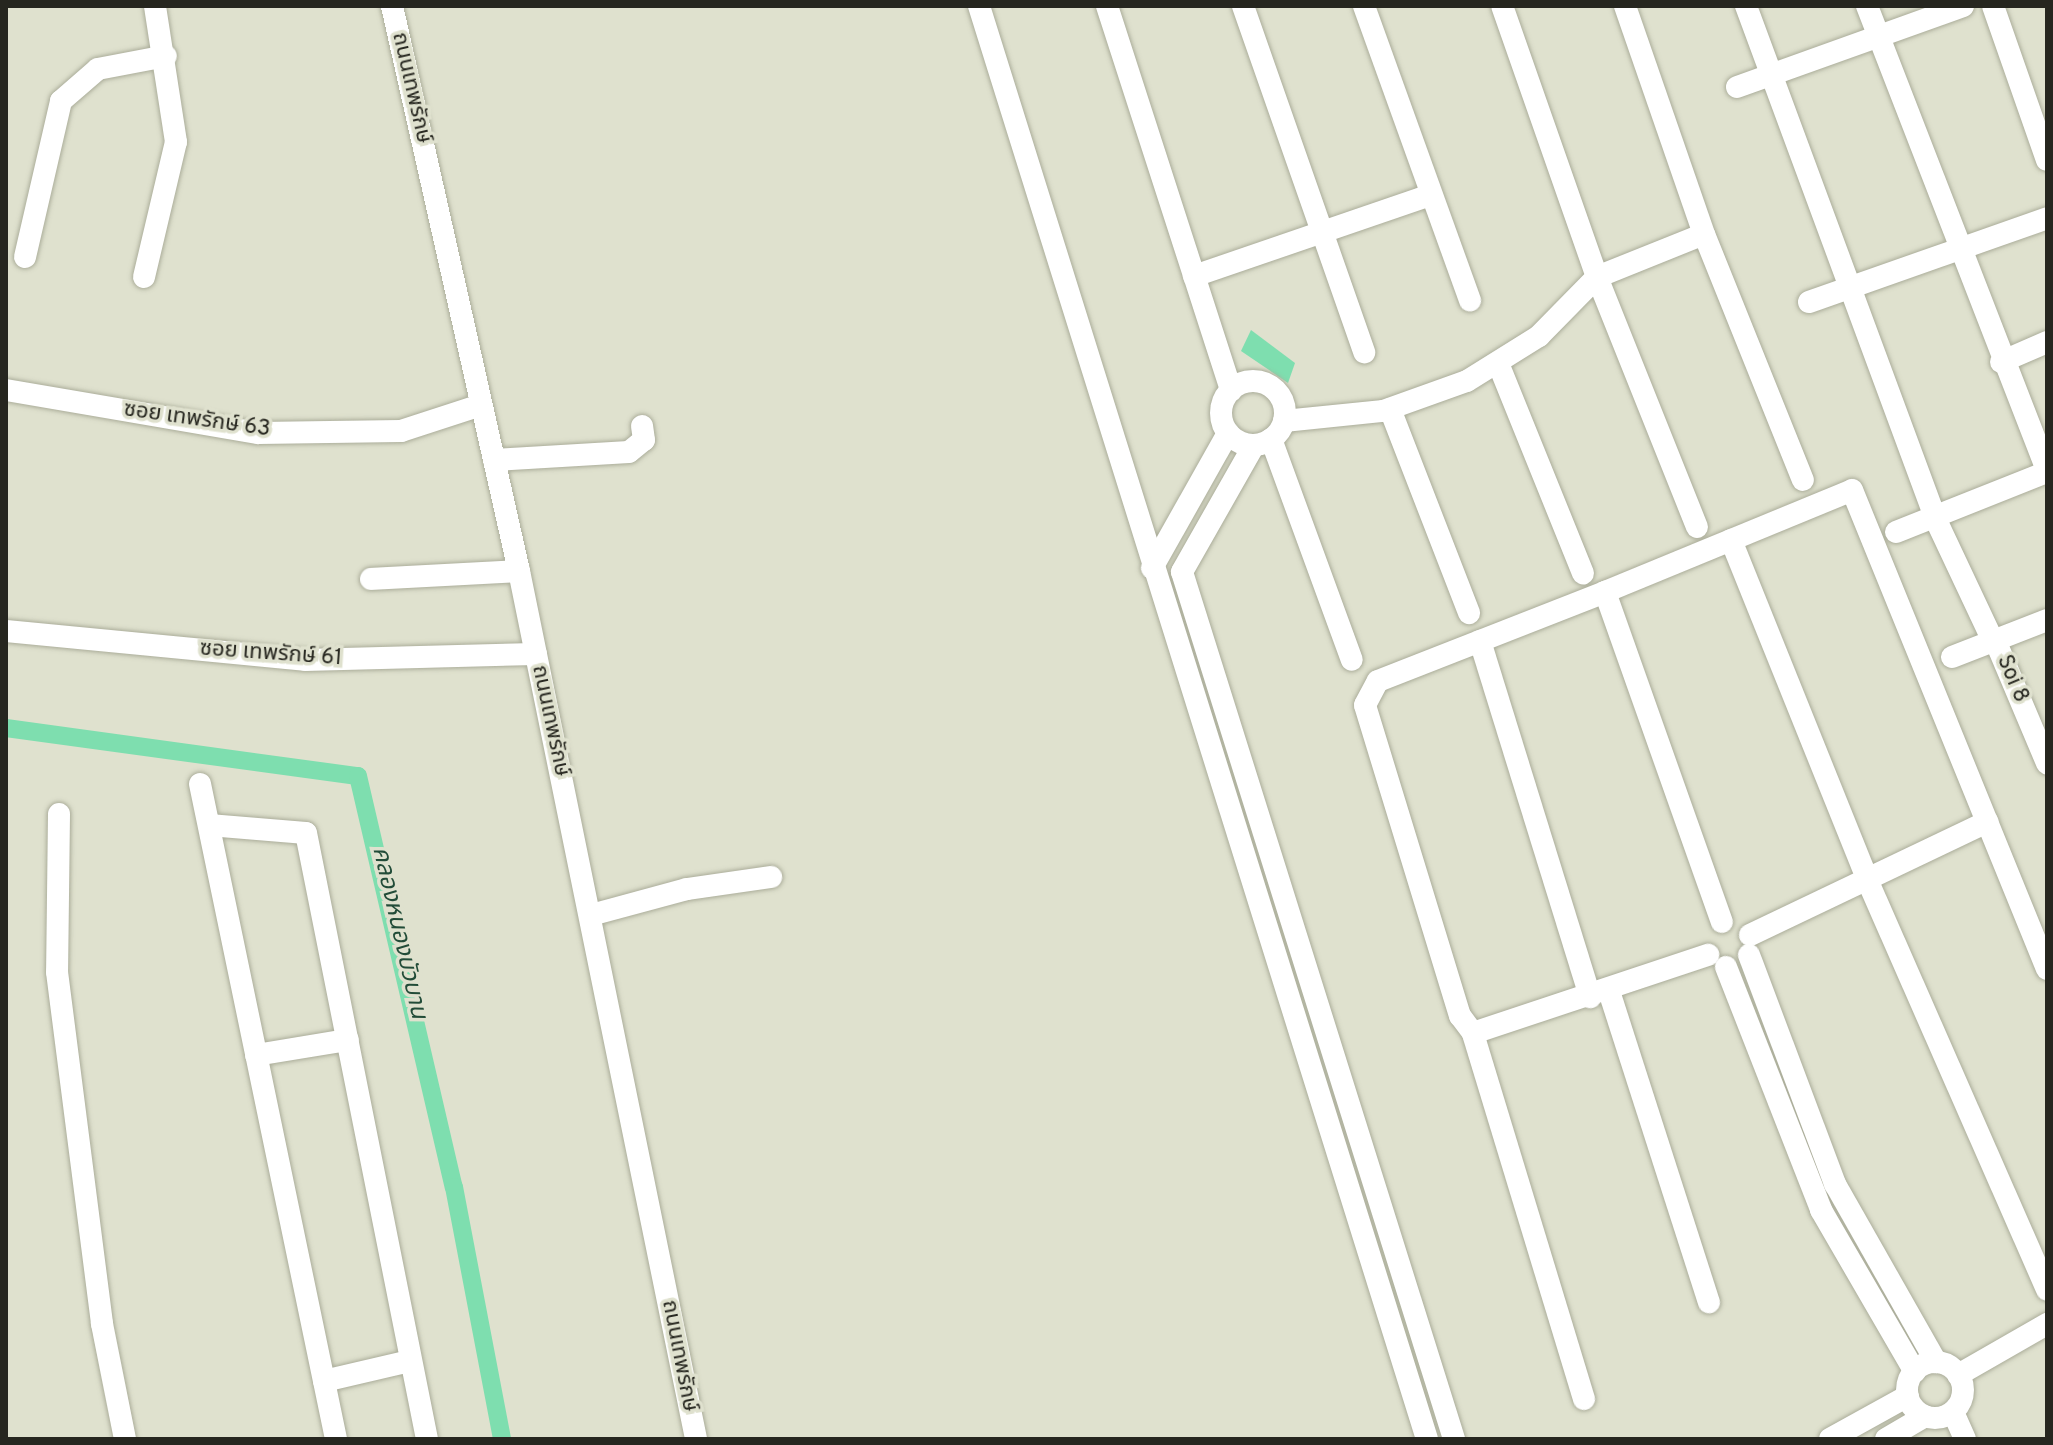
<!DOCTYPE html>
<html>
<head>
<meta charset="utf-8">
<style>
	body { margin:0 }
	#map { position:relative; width:2053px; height:1445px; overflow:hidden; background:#dfe1ce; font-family:Overpass,"Noto Sans Thai",sans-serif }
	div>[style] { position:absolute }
	.water>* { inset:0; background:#7edeaf }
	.canal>* { height:18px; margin:-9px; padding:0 9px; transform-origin:9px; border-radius:9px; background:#7edeaf }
	.roads { filter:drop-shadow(0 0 2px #abad9a) drop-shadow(0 0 2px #abad9a) }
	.minor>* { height:22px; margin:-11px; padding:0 11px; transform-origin:11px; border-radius:11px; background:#fff }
	.minor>.ring { margin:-11px; padding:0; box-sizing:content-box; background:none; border:22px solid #fff; border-radius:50% }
	span { translate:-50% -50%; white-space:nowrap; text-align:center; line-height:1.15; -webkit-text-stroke:7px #dfe1ce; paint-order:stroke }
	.street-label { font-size:22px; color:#26261f }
	.water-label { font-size:24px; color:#224c38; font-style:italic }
	.frame { position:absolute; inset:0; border:8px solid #26261f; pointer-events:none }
</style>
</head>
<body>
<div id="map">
	<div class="water">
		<div style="clip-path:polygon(1251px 330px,1295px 363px,1288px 383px,1241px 351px)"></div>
	</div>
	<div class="canal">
		<div style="left:6px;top:728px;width:355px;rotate:7.8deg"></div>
		<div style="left:358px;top:776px;width:422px;rotate:76.9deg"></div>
		<div style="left:454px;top:1187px;width:257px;rotate:79.2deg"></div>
	</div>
	<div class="roads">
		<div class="minor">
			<div style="left:392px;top:6px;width:579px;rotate:77.33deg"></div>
			<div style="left:519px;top:571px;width:886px;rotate:78.47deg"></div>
			<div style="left:979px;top:6px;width:1501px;rotate:72.64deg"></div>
			<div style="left:1107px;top:6px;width:404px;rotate:72.1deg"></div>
			<div style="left:1243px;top:6px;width:367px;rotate:70.7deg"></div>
			<div style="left:1364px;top:6px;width:313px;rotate:70.2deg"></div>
			<div style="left:1625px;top:6px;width:241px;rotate:70.9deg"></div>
			<div style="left:1704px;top:234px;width:265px;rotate:68.1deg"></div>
			<div style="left:1746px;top:6px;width:548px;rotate:69.71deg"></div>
			<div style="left:1936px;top:520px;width:136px;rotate:64.8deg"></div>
			<div style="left:1867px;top:6px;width:499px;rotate:68.8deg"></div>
			<div style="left:1993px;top:6px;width:163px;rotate:70.7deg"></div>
			<div style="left:1737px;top:87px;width:240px;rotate:-19.7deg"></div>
			<div style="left:25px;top:257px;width:160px;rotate:-77deg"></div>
			<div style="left:61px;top:101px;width:49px;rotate:-40.9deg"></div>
			<div style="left:98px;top:69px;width:69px;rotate:-10.8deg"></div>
			<div style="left:1194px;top:276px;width:250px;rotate:-18.9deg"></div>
			<div style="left:144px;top:277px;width:139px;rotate:-76.7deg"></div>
			<div style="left:176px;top:142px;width:138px;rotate:-98.8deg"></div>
			<div style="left:1809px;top:302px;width:252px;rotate:-19.4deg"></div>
			<div style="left:2001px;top:362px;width:50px;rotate:-23.5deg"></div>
			<div style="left:1498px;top:363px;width:227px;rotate:68deg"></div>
			<div class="ring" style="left:1221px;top:381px;width:42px;height:42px"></div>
			<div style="left:6px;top:390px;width:256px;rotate:9.7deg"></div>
			<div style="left:258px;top:433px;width:143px;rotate:-0.8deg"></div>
			<div style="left:401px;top:431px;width:84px;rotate:-18deg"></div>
			<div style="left:1390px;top:409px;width:219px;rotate:68.8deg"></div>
			<div style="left:1284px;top:421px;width:100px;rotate:-5.8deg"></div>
			<div style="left:1383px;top:411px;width:89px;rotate:-19.7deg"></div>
			<div style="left:1467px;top:381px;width:85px;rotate:-32deg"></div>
			<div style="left:1539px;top:336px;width:83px;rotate:-45.5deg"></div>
			<div style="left:1597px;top:277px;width:287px;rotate:-109.3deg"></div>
			<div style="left:1271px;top:439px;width:235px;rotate:69.9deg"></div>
			<div style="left:1254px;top:445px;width:146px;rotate:119.6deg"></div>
			<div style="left:1182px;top:572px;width:909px;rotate:72.58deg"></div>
			<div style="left:494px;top:460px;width:135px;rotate:-3.4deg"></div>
			<div style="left:629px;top:452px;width:19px;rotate:-39deg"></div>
			<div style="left:644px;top:440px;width:14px;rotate:-98deg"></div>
			<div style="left:1697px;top:527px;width:269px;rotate:-111.8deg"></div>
			<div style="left:1597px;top:277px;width:115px;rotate:-21.9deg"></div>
			<div style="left:1896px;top:532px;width:162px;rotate:-21.7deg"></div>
			<div style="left:1731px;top:540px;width:371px;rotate:68.1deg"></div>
			<div style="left:1869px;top:884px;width:443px;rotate:66.3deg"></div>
			<div style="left:1152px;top:568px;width:155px;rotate:-60.6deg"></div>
			<div style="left:371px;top:579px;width:148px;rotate:-3.1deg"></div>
			<div style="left:1605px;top:592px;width:267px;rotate:-22.4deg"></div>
			<div style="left:1852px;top:490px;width:517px;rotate:67.85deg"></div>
			<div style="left:6px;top:631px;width:300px;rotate:5.5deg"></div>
			<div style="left:305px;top:660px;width:231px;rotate:-1.5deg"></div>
			<div style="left:1995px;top:640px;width:134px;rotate:67.1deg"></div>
			<div style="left:1480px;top:641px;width:373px;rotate:72.8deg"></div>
			<div style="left:1952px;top:657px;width:102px;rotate:-21.3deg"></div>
			<div style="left:200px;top:784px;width:669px;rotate:78.27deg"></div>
			<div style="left:59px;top:814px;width:158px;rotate:90.7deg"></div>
			<div style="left:57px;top:972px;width:355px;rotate:82.7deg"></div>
			<div style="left:102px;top:1324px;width:117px;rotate:78.7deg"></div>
			<div style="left:209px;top:825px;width:97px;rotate:4.7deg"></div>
			<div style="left:306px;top:833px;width:618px;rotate:78.71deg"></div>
			<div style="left:591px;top:915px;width:99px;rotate:-15.2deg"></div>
			<div style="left:687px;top:889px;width:85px;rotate:-8.1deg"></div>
			<div style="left:1750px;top:935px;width:263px;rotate:-25.5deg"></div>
			<div style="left:1749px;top:955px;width:245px;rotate:69.4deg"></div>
			<div style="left:1835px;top:1184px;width:205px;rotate:60.4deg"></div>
			<div style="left:1726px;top:967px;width:261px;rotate:68.6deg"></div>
			<div style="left:1821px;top:1210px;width:187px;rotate:59.9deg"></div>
			<div style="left:1609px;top:991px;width:327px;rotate:72.2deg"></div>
			<div style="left:1473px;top:1033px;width:21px;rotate:-127deg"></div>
			<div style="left:1460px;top:1016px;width:325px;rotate:-107deg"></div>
			<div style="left:1365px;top:705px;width:27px;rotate:-62deg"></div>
			<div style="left:1378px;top:681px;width:244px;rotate:-21.4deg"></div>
			<div style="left:1605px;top:592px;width:350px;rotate:70.5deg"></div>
			<div style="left:256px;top:1055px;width:93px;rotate:-9.3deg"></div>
			<div class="ring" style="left:1907px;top:1362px;width:34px;height:34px"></div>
			<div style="left:1958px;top:1375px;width:103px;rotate:-29.8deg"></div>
			<div style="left:324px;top:1381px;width:88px;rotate:-13.1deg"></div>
			<div style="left:1584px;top:1399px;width:382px;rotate:-106.9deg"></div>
			<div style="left:1473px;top:1033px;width:248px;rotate:-18.4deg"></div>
			<div style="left:1953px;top:1412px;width:30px;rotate:66deg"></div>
			<div style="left:1830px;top:1439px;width:89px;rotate:-28.9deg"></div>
			<div style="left:1886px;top:1439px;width:45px;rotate:-30.5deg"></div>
		</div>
	</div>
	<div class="street-label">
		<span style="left:411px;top:88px;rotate:77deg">ถนนเทพรักษ์</span>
		<span style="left:197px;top:420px;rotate:8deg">ซอย เทพรักษ์ 63</span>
		<span style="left:271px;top:654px;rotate:4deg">ซอย เทพรักษ์ 61</span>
		<span style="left:2012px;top:679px;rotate:67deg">Soi 8</span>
		<span style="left:550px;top:721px;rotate:78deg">ถนนเทพรักษ์</span>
		<span style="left:679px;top:1356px;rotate:79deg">ถนนเทพรักษ์</span>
	</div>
	<div class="water-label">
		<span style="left:398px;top:933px;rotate:77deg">คลองหนองบัวบาน</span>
	</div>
	<div class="frame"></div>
</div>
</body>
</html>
